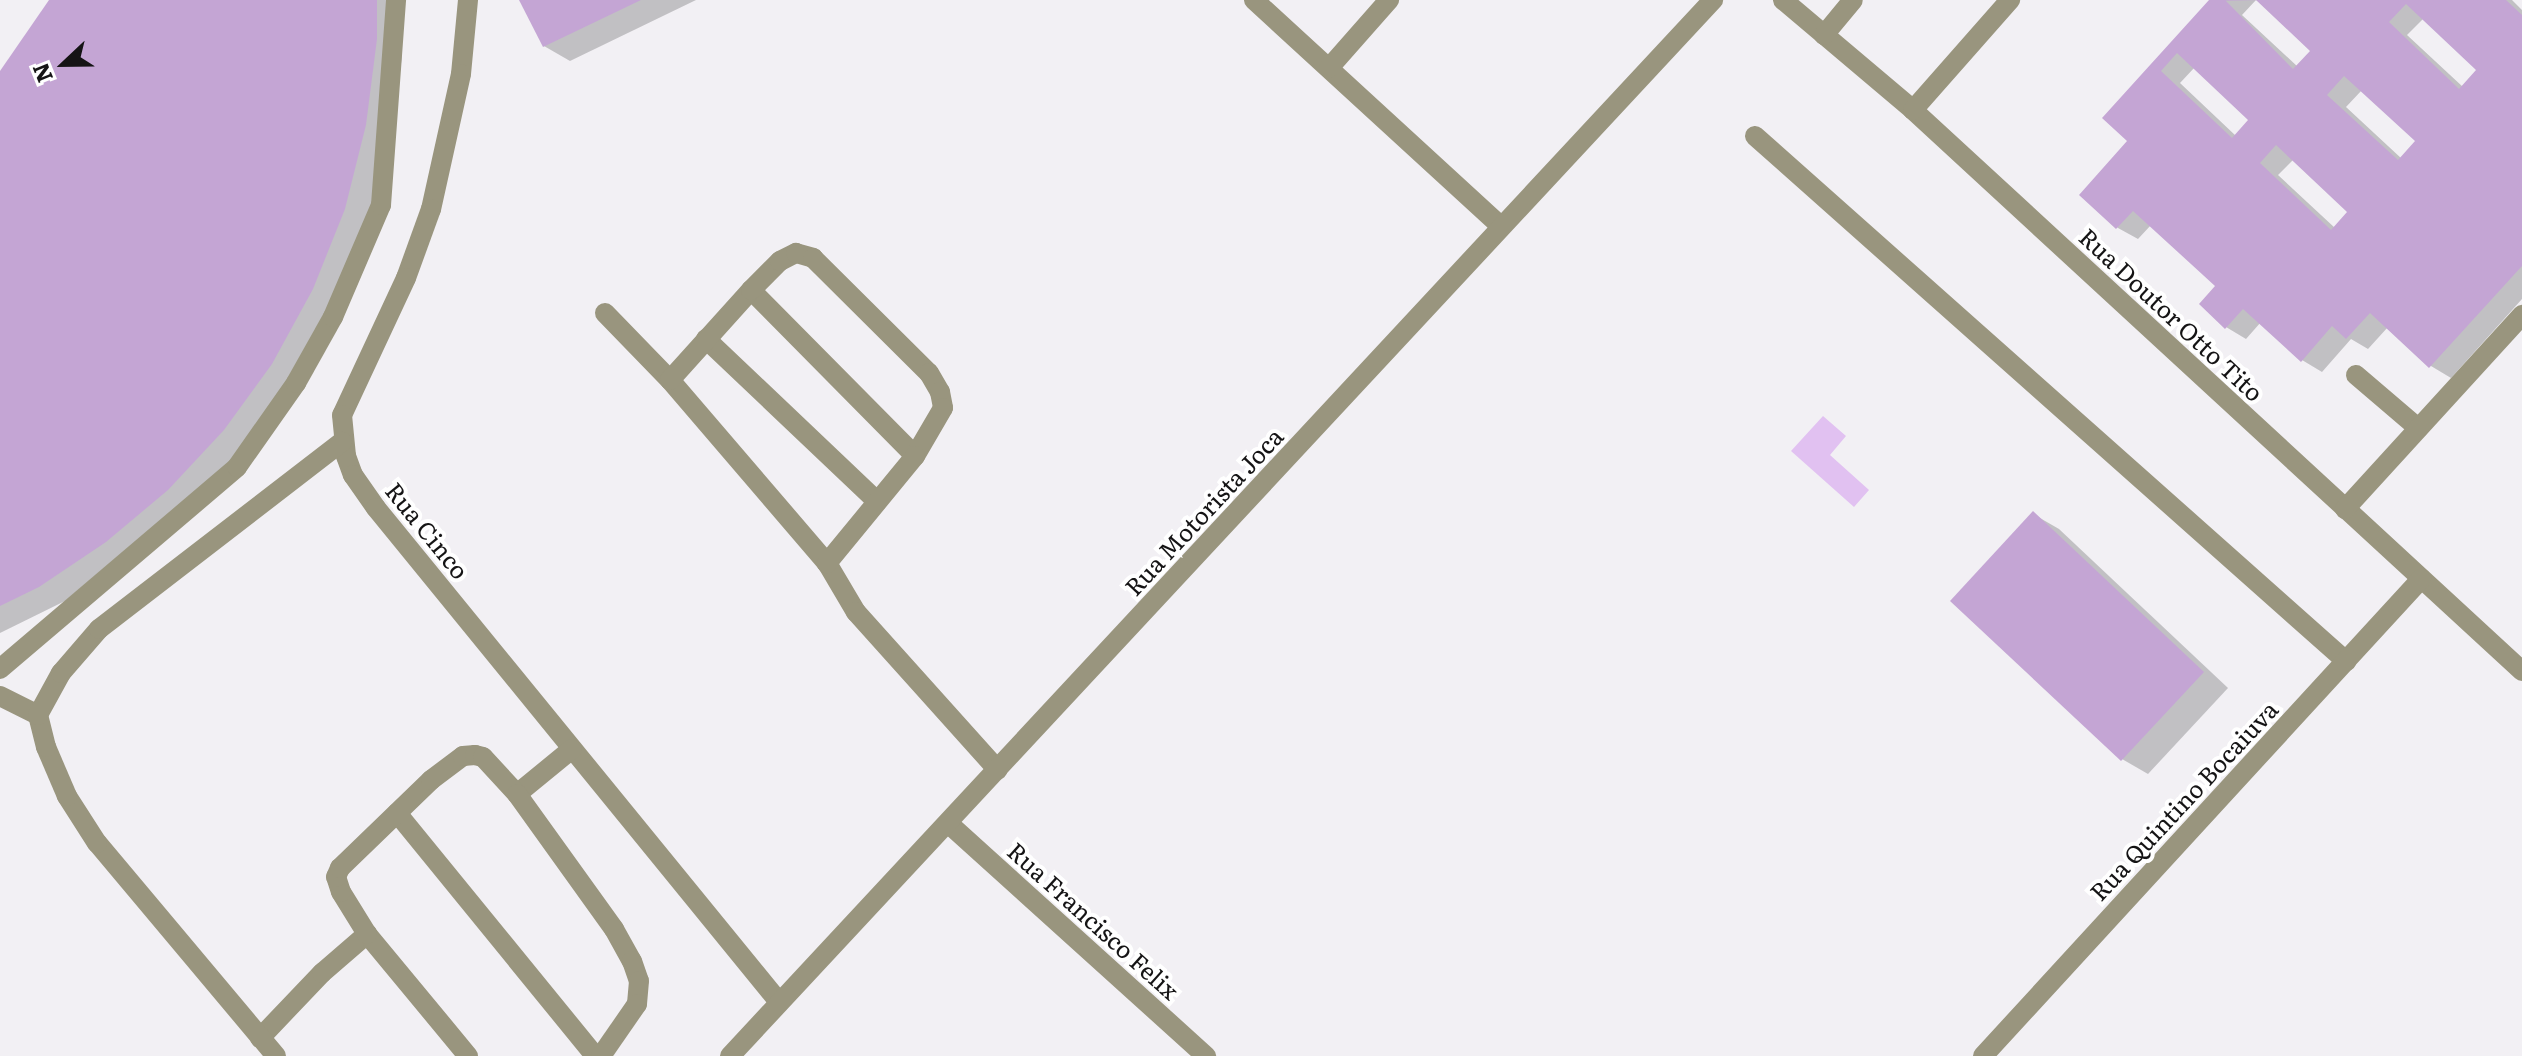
<!DOCTYPE html>
<html>
<head>
<meta charset="utf-8">
<style>
	body { margin:0 }
	#map { position:relative; width:2522px; height:1056px; overflow:hidden; background:#f2f0f4; font-family:Literata,serif }
	div>[style] { position:absolute }
	.water>* { inset:0; background:#e1c1f1 }
	.shadow>* { inset:0; background:#0003 }
	.building>* { inset:0; background:#c4a5d4 }
	.minor>* { height:20px; margin:-10px; padding:0 10px; transform-origin:10px; border-radius:10px; background:#99957e }
	span { translate:-50% -50%; white-space:nowrap; text-align:center; line-height:1.15; -webkit-text-stroke:8px #fff; paint-order:stroke }
	.street-label { font-size:24px; color:#151415 }
	.north { position:absolute; left:24px; top:24px; width:80px; height:80px; -webkit-text-stroke:6px #fff; paint-order:stroke; rotate:248deg; font-size:22px; font-weight:700; line-height:32px; text-align:center; color:#151415 }
	.north::after { content:''; display:block; margin:auto; width:28px; height:36px; background:#151415; clip-path:polygon(50% 0,100% 100%,50% 72%,0 100%) }
</style>
</head>
<body>
<div id="map">
	<div class="water">
		<div style="clip-path:polygon(1823px 416px,1846px 436px,1830px 455px,1869px 490px,1854px 507px,1791px 451px)"></div>
	</div>
	<div class="shadow">
		<div style="clip-path:polygon(50px 0,402px 0,402px 55px,392px 141px,339px 304px,250px 445px,65px 601px,0 633px,0 73px)"></div>
		<div style="clip-path:polygon(521px 0,696px 0,570px 61px,544px 46px)"></div>
		<div style="clip-path:polygon(evenodd,2212px 0,2256px 0,2242px 15px,2298px 67px,2313px 51px,2259px 0,2512px 0,2522px 10px,2522px 299px,2451px 378px,2431px 366px,2388px 327px,2368px 349px,2351px 339px,2322px 372px,2302px 360px,2261px 322px,2246px 339px,2226px 327px,2217px 286px,2151px 225px,2138px 239px,2118px 228px,2082px 195px,2130px 141px,2105px 118px,2212px 0,2424px 18px,2479px 70px,2463px 87px,2407px 35px,2424px 18px,2212px 0,2195px 67px,2251px 119px,2236px 136px,2180px 83px,2195px 67px,2212px 0,2362px 90px,2418px 141px,2402px 159px,2346px 107px,2362px 90px,2212px 0,2294px 159px,2350px 211px,2335px 228px,2278px 175px,2294px 159px)"></div>
		<div style="clip-path:polygon(2033px 514px,2059px 529px,2228px 688px,2148px 774px,2122px 759px)"></div>
	</div>
	<div class="building">
		<div style="clip-path:polygon(49px 0,377px 0,377px 39px,366px 125px,345px 209px,313px 289px,272px 364px,224px 430px,168px 490px,106px 542px,39px 587px,0 606px,0 71px)"></div>
		<div style="clip-path:polygon(519px 0,641px 0,543px 47px)"></div>
		<div style="clip-path:polygon(evenodd,2209px 0,2225px 0,2293px 69px,2310px 51px,2256px 0,2506px 0,2522px 15px,2522px 266px,2429px 368px,2370px 313px,2346px 339px,2332px 326px,2301px 362px,2243px 309px,2225px 329px,2199px 304px,2215px 286px,2133px 211px,2116px 229px,2079px 195px,2127px 141px,2102px 118px,2209px 0,2406px 4px,2476px 70px,2459px 89px,2389px 22px,2406px 4px,2209px 0,2177px 53px,2248px 120px,2232px 138px,2161px 71px,2177px 53px,2209px 0,2344px 76px,2415px 141px,2398px 160px,2327px 95px,2344px 76px,2209px 0,2276px 145px,2347px 212px,2331px 230px,2260px 163px,2276px 145px)"></div>
		<div style="clip-path:polygon(2033px 511px,2204px 672px,2121px 761px,1950px 601px)"></div>
	</div>
	<div class="minor">
		<div style="left:468px;top:0;width:74px;rotate:95.4deg"></div>
		<div style="left:461px;top:74px;width:138px;rotate:102.5deg"></div>
		<div style="left:431px;top:209px;width:73px;rotate:109.9deg"></div>
		<div style="left:406px;top:278px;width:151px;rotate:115deg"></div>
		<div style="left:342px;top:415px;width:41px;rotate:84.4deg"></div>
		<div style="left:346px;top:456px;width:20px;rotate:70deg"></div>
		<div style="left:353px;top:475px;width:40px;rotate:55.1deg"></div>
		<div style="left:376px;top:508px;width:638px;rotate:50.79deg"></div>
		<div style="left:1254px;top:0;width:335px;rotate:42.5deg"></div>
		<div style="left:1783px;top:0;width:170px;rotate:40.2deg"></div>
		<div style="left:1913px;top:110px;width:828px;rotate:42.65deg"></div>
		<div style="left:1824px;top:35px;width:45px;rotate:-50.4deg"></div>
		<div style="left:1329px;top:68px;width:91px;rotate:-48.6deg"></div>
		<div style="left:1913px;top:110px;width:147px;rotate:-48.6deg"></div>
		<div style="left:1755px;top:136px;width:791px;rotate:41.62deg"></div>
		<div style="left:751px;top:290px;width:233px;rotate:45.3deg"></div>
		<div style="left:605px;top:313px;width:93px;rotate:45.9deg"></div>
		<div style="left:670px;top:380px;width:241px;rotate:49.4deg"></div>
		<div style="left:827px;top:563px;width:57px;rotate:59.4deg"></div>
		<div style="left:856px;top:612px;width:212px;rotate:48.1deg"></div>
		<div style="left:706px;top:339px;width:236px;rotate:43.5deg"></div>
		<div style="left:2356px;top:375px;width:82px;rotate:40.5deg"></div>
		<div style="left:670px;top:380px;width:121px;rotate:-48deg"></div>
		<div style="left:751px;top:290px;width:41px;rotate:-45deg"></div>
		<div style="left:780px;top:261px;width:18px;rotate:-27deg"></div>
		<div style="left:796px;top:253px;width:18px;rotate:16deg"></div>
		<div style="left:813px;top:258px;width:163px;rotate:44.8deg"></div>
		<div style="left:929px;top:373px;width:22px;rotate:60deg"></div>
		<div style="left:940px;top:392px;width:16px;rotate:79deg"></div>
		<div style="left:943px;top:408px;width:56px;rotate:120.3deg"></div>
		<div style="left:915px;top:456px;width:139px;rotate:129.4deg"></div>
		<div style="left:2345px;top:509px;width:263px;rotate:-47.6deg"></div>
		<div style="left:0;top:669px;width:311px;rotate:-40.4deg"></div>
		<div style="left:237px;top:467px;width:103px;rotate:-54.9deg"></div>
		<div style="left:296px;top:383px;width:76px;rotate:-60.7deg"></div>
		<div style="left:333px;top:317px;width:122px;rotate:-66.8deg"></div>
		<div style="left:381px;top:205px;width:206px;rotate:-85.8deg"></div>
		<div style="left:0;top:696px;width:42px;rotate:26.6deg"></div>
		<div style="left:517px;top:794px;width:71px;rotate:-39.3deg"></div>
		<div style="left:397px;top:813px;width:313px;rotate:50.8deg"></div>
		<div style="left:948px;top:823px;width:348px;rotate:42.1deg"></div>
		<div style="left:260px;top:1038px;width:90px;rotate:-46.4deg"></div>
		<div style="left:322px;top:973px;width:60px;rotate:-40.9deg"></div>
		<div style="left:276px;top:1056px;width:278px;rotate:-130deg"></div>
		<div style="left:97px;top:843px;width:56px;rotate:-122.6deg"></div>
		<div style="left:67px;top:796px;width:53px;rotate:-113.2deg"></div>
		<div style="left:46px;top:747px;width:33px;rotate:-104deg"></div>
		<div style="left:38px;top:715px;width:48px;rotate:-61.3deg"></div>
		<div style="left:61px;top:673px;width:58px;rotate:-49.2deg"></div>
		<div style="left:99px;top:629px;width:307px;rotate:-37.6deg"></div>
		<div style="left:468px;top:1056px;width:158px;rotate:-129.6deg"></div>
		<div style="left:367px;top:934px;width:49px;rotate:-121.8deg"></div>
		<div style="left:341px;top:892px;width:16px;rotate:-108deg"></div>
		<div style="left:336px;top:877px;width:10px;rotate:-66deg"></div>
		<div style="left:340px;top:868px;width:127px;rotate:-44deg"></div>
		<div style="left:431px;top:780px;width:40px;rotate:-37deg"></div>
		<div style="left:463px;top:756px;width:12px;rotate:-5deg"></div>
		<div style="left:475px;top:755px;width:8px;rotate:14deg"></div>
		<div style="left:483px;top:757px;width:50px;rotate:47.4deg"></div>
		<div style="left:517px;top:794px;width:166px;rotate:54.3deg"></div>
		<div style="left:614px;top:929px;width:37px;rotate:61deg"></div>
		<div style="left:632px;top:961px;width:21px;rotate:71deg"></div>
		<div style="left:639px;top:981px;width:23px;rotate:95deg"></div>
		<div style="left:637px;top:1004px;width:63px;rotate:124.7deg"></div>
		<div style="left:730px;top:1056px;width:1443px;rotate:-47.05deg"></div>
		<div style="left:1983px;top:1056px;width:648px;rotate:-47.44deg"></div>
	</div>
	<div class="street-label">
		<span style="left:2172px;top:314px;rotate:43deg">Rua Doutor Otto Tito</span>
		<span style="left:1203px;top:511px;rotate:-47deg">Rua Motorista Joca</span>
		<span style="left:428px;top:530px;rotate:51deg">Rua Cinco</span>
		<span style="left:2183px;top:800px;rotate:-47deg">Rua Quintino Bocaiuva</span>
		<span style="left:1094px;top:920px;rotate:42deg">Rua Francisco Felix</span>
	</div>
	<div class="north">N</div>
</div>
</body>
</html>
